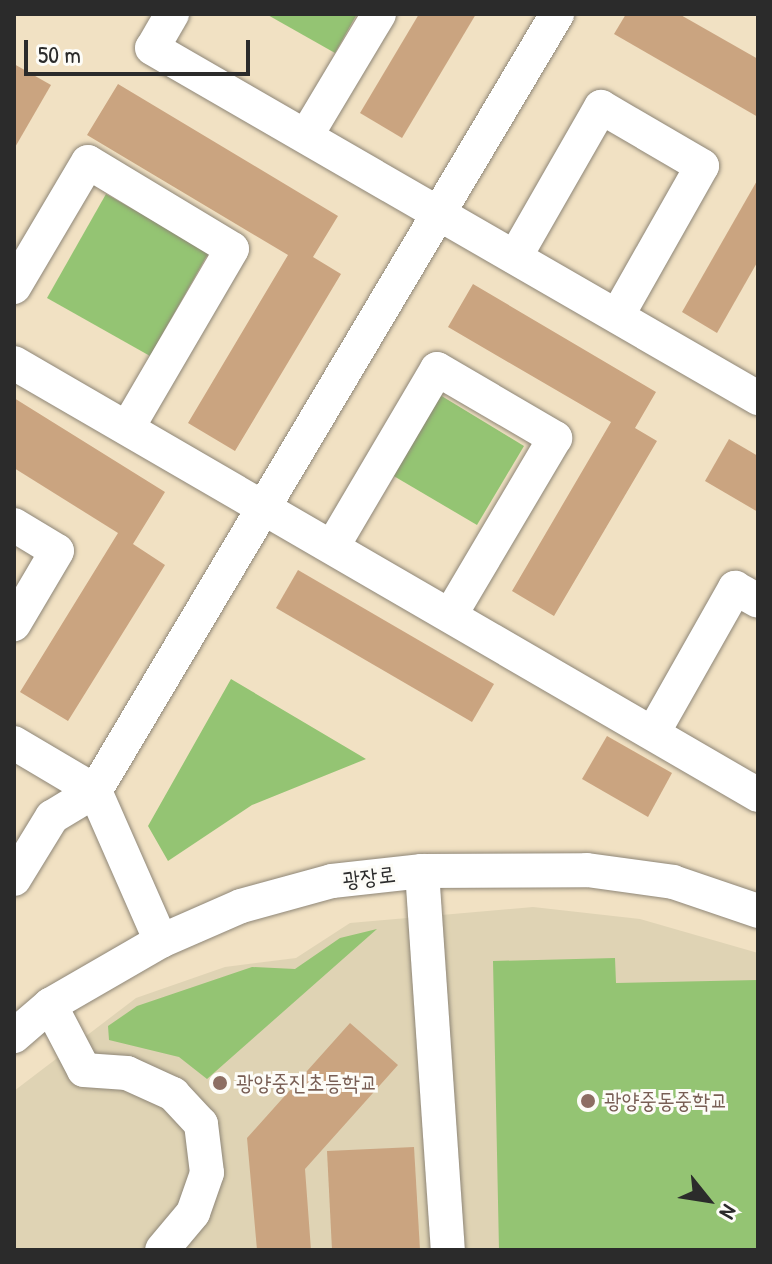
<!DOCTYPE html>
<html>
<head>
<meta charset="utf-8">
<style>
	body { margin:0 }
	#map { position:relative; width:772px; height:1264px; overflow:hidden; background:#f1e1c3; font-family:"Patrick Hand","Poor Story",sans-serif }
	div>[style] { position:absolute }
	.built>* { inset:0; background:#dfd3b4 }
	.green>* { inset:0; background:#94c473 }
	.building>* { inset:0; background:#caa480 }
	.roads { filter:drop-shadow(0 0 2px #8e8677) drop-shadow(0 0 2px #8e8677) }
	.minor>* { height:34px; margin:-17px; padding:0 17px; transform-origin:17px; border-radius:17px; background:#fff }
	.dots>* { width:22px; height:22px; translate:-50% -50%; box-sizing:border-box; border:4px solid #fdfcf7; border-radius:50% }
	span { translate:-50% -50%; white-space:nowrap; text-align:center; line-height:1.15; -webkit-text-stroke:6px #fdfcf7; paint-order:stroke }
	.street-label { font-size:22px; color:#2b2b2b }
	.education-label { font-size:22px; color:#785e54 }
	.left { translate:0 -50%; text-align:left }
	.frame { position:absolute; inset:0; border:16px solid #2b2b2b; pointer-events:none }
	.north { position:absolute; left:668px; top:1160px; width:80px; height:80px; -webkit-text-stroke:6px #fdfcf7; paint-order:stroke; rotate:120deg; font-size:22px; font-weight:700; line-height:32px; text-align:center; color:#2b2b2b }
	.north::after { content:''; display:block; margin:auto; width:28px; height:36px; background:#2b2b2b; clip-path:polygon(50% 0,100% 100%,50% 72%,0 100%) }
	.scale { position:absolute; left:24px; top:40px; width:226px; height:36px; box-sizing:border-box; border:4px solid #2b2b2b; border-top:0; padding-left:10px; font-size:24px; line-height:28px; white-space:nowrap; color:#2b2b2b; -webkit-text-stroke:6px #fdfcf7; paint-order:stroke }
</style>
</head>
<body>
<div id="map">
	<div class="built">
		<div style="clip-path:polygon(533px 907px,640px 919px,758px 953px,758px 1250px,14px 1250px,14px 1091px,136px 998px,225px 967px,296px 958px,350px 923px)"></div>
	</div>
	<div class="green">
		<div style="clip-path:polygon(266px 14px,357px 14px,335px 53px)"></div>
		<div style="clip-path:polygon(106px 194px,209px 252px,150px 356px,47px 298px)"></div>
		<div style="clip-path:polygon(440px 395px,524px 446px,477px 525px,392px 475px)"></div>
		<div style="clip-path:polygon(231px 679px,366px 759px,252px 805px,168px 861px,148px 826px)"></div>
		<div style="clip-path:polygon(377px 929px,207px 1079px,179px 1057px,109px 1040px,108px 1026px,137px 1006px,252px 967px,295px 969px,340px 938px)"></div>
		<div style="clip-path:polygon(615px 958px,616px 983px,758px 980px,758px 1250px,499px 1250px,493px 961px)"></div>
	</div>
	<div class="building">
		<div style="clip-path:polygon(419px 14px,476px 14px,402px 138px,360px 113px)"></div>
		<div style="clip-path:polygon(626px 14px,679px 14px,758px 59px,758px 117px,614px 34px)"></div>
		<div style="clip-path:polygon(14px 64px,51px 85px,14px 149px)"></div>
		<div style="clip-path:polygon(118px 84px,338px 216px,313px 257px,341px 274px,235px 451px,188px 423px,288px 255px,87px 135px)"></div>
		<div style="clip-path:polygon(758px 179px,758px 261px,717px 333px,682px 312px)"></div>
		<div style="clip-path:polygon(473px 284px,656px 392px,635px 428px,657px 441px,554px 616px,512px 591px,611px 422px,448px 327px)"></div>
		<div style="clip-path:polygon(14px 398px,165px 492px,133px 544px,165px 565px,68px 721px,20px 692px,118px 533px,14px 468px)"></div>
		<div style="clip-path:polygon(729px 439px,758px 456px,758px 512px,705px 481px)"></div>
		<div style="clip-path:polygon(298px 570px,494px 684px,472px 722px,276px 608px)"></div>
		<div style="clip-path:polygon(607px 736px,672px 773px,648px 817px,582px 779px)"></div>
		<div style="clip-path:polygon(350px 1023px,398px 1065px,305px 1169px,311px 1250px,257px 1250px,247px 1138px)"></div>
		<div style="clip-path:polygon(414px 1147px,420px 1250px,332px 1250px,327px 1151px)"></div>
	</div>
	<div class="roads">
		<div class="minor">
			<div style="left:172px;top:14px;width:39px;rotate:120deg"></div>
			<div style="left:152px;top:48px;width:700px;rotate:30.01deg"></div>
			<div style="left:306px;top:136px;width:142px;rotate:-59.1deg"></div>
			<div style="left:515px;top:257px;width:173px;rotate:-60.2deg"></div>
			<div style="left:601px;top:107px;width:117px;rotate:30.3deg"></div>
			<div style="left:702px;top:166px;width:172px;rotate:119.5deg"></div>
			<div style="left:14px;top:287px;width:145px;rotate:-59.4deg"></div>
			<div style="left:88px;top:162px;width:168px;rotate:31.1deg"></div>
			<div style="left:232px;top:249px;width:206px;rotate:120.3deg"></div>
			<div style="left:14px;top:363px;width:860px;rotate:30.14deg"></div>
			<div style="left:14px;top:525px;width:50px;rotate:31.2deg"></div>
			<div style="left:57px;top:551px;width:85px;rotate:120.5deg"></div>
			<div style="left:334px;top:544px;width:203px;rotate:-59.5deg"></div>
			<div style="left:437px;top:369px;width:137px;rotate:30.3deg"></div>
			<div style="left:555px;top:438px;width:204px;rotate:120.6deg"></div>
			<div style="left:653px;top:733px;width:167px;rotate:-60.5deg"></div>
			<div style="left:735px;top:588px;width:26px;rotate:29deg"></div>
			<div style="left:14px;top:743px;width:94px;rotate:30.7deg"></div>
			<div style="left:95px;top:791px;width:164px;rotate:66.3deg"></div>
			<div style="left:422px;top:871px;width:380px;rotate:86.1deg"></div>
			<div style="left:14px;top:879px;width:73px;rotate:-58.5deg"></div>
			<div style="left:52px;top:817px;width:50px;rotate:-31.2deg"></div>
			<div style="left:95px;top:791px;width:904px;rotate:-59.26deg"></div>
			<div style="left:50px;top:1005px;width:73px;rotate:62.4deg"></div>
			<div style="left:84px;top:1070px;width:43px;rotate:4deg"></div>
			<div style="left:127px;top:1073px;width:51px;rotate:24.5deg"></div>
			<div style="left:173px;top:1094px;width:41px;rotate:47deg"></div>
			<div style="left:201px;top:1124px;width:49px;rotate:83deg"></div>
			<div style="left:207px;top:1173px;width:42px;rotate:109.3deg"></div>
			<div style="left:193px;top:1213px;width:48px;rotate:130deg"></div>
			<div style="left:14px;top:1036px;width:48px;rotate:-40.7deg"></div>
			<div style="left:50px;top:1005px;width:128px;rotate:-30deg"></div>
			<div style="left:161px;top:941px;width:87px;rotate:-23.6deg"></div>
			<div style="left:241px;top:906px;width:94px;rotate:-15.4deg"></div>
			<div style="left:332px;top:881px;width:91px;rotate:-6.3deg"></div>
			<div style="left:422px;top:871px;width:165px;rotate:-0.3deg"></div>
			<div style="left:587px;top:870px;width:87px;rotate:7.9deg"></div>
			<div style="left:673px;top:882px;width:90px;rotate:18.8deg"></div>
		</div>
	</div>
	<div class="dots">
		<div style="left:220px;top:1083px;background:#8d6e63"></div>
		<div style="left:588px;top:1101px;background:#8d6e63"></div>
	</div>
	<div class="street-label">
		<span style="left:369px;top:877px;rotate:-7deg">광장로</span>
	</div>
	<div class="education-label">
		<span class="left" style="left:236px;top:1083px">광양중진초등학교</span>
		<span class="left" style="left:604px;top:1101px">광양중동중학교</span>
	</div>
	<div class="frame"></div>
	<div class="north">N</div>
	<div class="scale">50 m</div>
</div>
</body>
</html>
